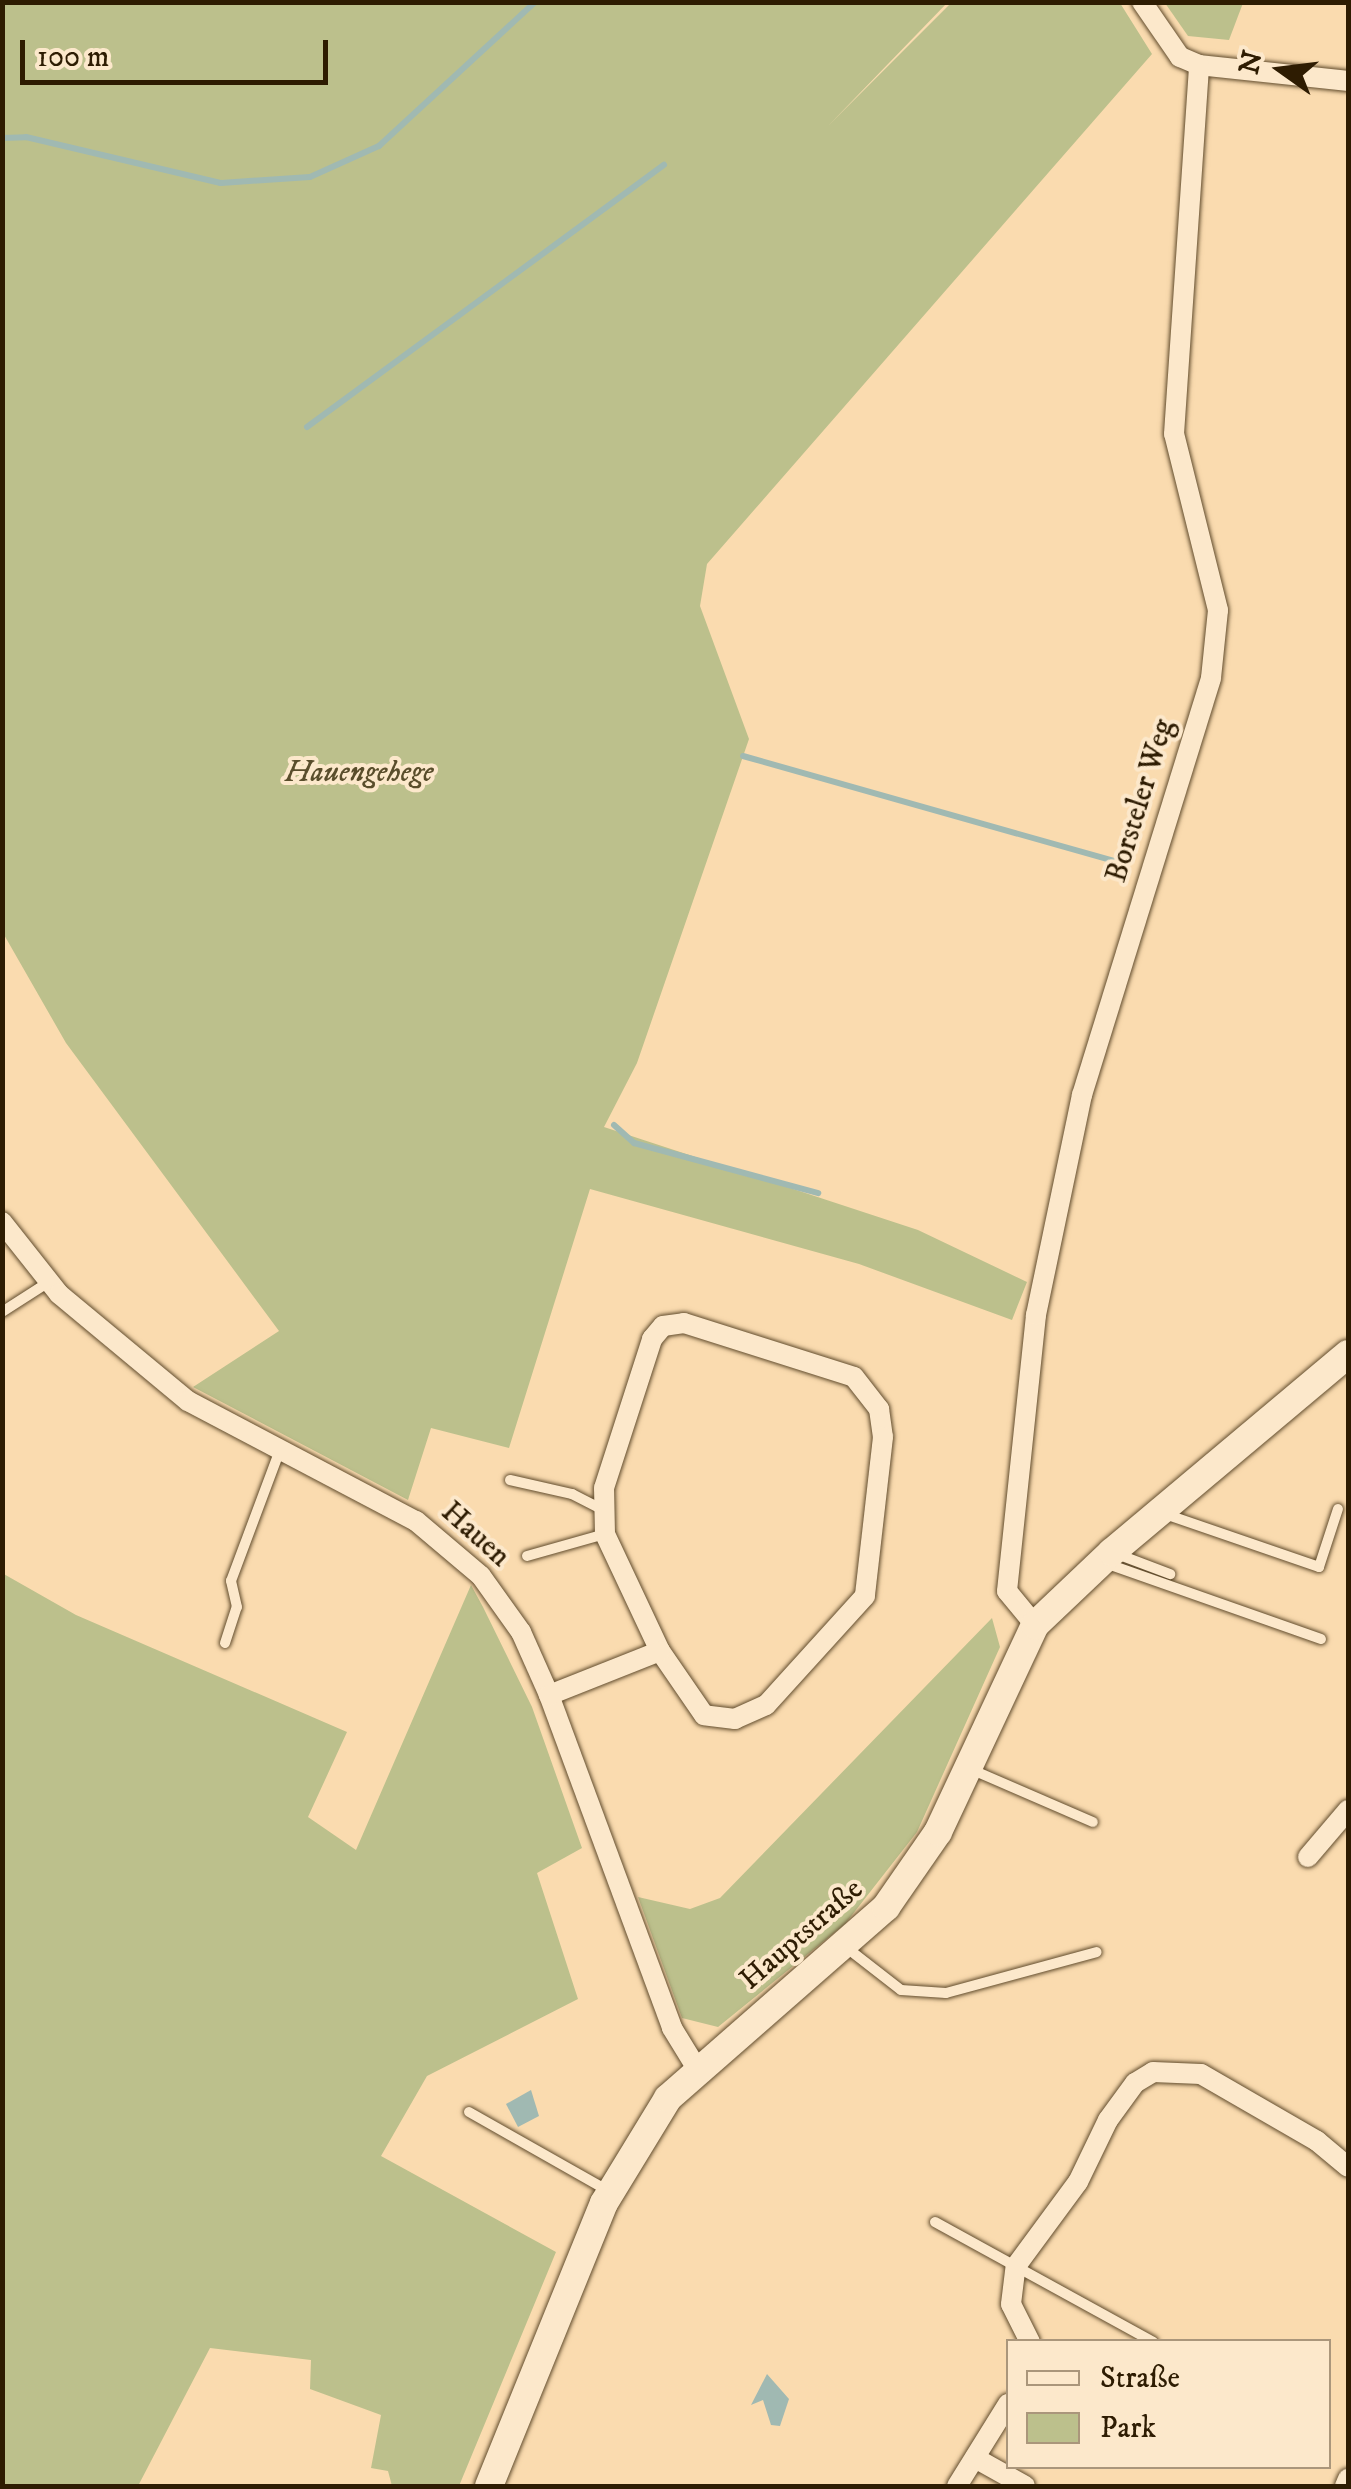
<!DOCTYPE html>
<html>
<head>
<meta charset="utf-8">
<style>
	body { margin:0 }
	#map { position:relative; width:1351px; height:2489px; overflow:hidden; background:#fadbaf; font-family:"IM FELL DW Pica",serif }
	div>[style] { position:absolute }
	.green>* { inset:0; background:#bcc08c }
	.water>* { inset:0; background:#a0b9b2 }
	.stream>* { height:6px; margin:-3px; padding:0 3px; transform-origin:3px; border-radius:3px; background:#a0b9b2 }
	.roads { filter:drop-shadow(0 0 2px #614c2d) drop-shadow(0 0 2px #614c2d) }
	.lane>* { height:10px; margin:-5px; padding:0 5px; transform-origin:5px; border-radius:5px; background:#fce8cb }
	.street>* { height:20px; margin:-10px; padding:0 10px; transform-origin:10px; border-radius:10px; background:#fce8cb }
	.secondary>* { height:28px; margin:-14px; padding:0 14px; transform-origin:14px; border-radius:14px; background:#fce8cb }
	span { translate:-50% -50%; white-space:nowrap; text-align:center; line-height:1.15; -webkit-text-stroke:8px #fce8cb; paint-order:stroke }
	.park-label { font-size:30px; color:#594d2b; font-style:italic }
	.street-label { font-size:30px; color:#2e1c02 }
	.frame { position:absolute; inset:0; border:5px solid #2e1c02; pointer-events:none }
	.legend { position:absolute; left:1006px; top:2339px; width:325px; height:130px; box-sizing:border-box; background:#fce8cb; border:2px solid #aa967b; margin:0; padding:12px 18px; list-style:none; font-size:30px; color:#2e1c02 }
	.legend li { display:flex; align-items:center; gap:20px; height:50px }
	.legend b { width:50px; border:2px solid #aa967b }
	.north { position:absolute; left:1231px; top:20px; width:100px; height:100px; -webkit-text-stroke:8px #fce8cb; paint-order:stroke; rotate:284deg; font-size:28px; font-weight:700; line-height:40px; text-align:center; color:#2e1c02 }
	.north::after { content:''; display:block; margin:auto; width:35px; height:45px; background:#2e1c02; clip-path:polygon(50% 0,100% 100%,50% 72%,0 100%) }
	.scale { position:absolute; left:20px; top:40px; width:308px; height:45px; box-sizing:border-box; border:5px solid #2e1c02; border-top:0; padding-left:12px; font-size:30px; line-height:35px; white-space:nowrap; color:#2e1c02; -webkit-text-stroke:8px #fce8cb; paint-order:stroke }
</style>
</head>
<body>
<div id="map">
	<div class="green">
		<div style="clip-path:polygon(2px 3px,947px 3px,828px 126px,951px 3px,1120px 3px,1152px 54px,707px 564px,700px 606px,749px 739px,637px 1063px,604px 1127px,918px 1230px,1027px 1282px,1012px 1320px,859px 1264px,590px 1189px,509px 1448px,431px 1428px,408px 1500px,193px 1387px,279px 1331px,66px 1043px,3px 933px)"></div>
		<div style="clip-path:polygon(1165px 3px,1243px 3px,1229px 40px,1188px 36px)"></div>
		<div style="clip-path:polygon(2px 1573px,76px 1615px,347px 1732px,308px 1817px,356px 1850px,471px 1585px,483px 1607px,532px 1707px,582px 1848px,537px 1873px,578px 1999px,427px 2076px,381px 2156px,556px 2252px,459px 2486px,392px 2486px,388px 2471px,371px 2468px,381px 2415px,310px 2389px,311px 2360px,210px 2348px,138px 2486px,3px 2486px)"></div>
		<div style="clip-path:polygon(992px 1618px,1000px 1647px,917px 1832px,845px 1924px,718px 2027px,682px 2018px,638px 1897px,690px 1909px,720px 1898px)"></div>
	</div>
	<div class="water">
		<div style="clip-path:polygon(531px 2090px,539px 2116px,518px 2127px,506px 2104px)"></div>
		<div style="clip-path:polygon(767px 2374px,789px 2399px,780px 2426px,771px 2425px,763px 2400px,751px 2405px)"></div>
	</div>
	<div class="stream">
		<div style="left:2px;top:138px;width:24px;rotate:-2deg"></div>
		<div style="left:26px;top:137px;width:200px;rotate:13.3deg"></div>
		<div style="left:221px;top:183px;width:89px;rotate:-3.9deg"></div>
		<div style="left:310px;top:177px;width:76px;rotate:-24.2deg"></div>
		<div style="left:379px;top:146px;width:212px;rotate:-42.7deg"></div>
		<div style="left:307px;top:427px;width:443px;rotate:-36.3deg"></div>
		<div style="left:743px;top:756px;width:390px;rotate:15.8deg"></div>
		<div style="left:614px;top:1125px;width:27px;rotate:42deg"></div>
		<div style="left:634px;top:1143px;width:191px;rotate:15.2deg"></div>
	</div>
	<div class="roads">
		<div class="lane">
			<div style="left:2px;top:1312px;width:56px;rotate:-32.6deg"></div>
			<div style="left:510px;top:1480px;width:64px;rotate:12.7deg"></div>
			<div style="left:572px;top:1494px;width:34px;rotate:27deg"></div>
			<div style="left:1165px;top:1514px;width:163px;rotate:19deg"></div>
			<div style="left:1319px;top:1567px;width:61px;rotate:-71.9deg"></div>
			<div style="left:1117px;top:1554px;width:57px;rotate:20.7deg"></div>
			<div style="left:527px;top:1556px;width:81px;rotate:-15.8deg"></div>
			<div style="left:1105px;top:1563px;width:229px;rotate:19.4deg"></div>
			<div style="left:225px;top:1643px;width:38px;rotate:-72deg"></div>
			<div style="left:237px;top:1607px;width:27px;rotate:-103deg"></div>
			<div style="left:231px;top:1581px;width:140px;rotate:-69.5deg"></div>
			<div style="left:968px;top:1768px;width:136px;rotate:23.4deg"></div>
			<div style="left:847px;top:1948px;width:68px;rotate:37.9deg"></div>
			<div style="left:901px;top:1990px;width:45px;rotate:3.8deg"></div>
			<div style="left:946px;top:1993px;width:156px;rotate:-15.2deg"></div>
			<div style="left:469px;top:2112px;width:159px;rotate:29.5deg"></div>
			<div style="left:935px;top:2222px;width:249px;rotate:28.8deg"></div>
		</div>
		<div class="street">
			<div style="left:1199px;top:65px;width:150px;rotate:6.1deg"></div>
			<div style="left:2px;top:1222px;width:92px;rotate:51.6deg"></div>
			<div style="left:59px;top:1294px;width:168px;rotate:39.7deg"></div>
			<div style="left:188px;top:1401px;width:258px;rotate:27.8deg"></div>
			<div style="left:416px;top:1521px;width:85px;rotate:40.2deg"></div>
			<div style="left:481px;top:1576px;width:69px;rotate:54.5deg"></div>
			<div style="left:521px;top:1632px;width:69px;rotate:66deg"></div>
			<div style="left:549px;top:1695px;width:355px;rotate:69.7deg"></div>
			<div style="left:672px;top:2028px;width:46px;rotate:58.4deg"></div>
			<div style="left:684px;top:1323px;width:178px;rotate:17.6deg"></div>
			<div style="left:854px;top:1377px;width:41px;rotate:52deg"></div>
			<div style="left:879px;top:1409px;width:28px;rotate:82deg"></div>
			<div style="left:883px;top:1437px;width:160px;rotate:96.5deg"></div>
			<div style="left:865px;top:1596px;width:147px;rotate:132.2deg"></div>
			<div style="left:766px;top:1705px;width:34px;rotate:156deg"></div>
			<div style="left:735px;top:1719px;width:31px;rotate:-173deg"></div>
			<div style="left:704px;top:1715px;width:78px;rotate:-124.5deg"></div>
			<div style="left:660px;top:1651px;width:129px;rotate:-115.2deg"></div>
			<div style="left:605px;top:1534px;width:46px;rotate:-91.2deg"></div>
			<div style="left:604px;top:1488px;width:157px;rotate:-72.1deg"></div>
			<div style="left:652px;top:1339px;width:17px;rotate:-50deg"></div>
			<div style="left:663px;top:1326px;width:21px;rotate:-8deg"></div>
			<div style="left:1035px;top:1625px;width:44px;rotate:-129.5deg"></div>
			<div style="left:1007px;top:1591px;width:278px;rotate:-84deg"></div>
			<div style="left:1036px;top:1315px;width:225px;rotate:-78.2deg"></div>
			<div style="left:1082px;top:1095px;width:436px;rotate:-72.8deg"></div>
			<div style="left:1211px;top:678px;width:68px;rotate:-84.1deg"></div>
			<div style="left:1218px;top:610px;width:181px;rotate:-104deg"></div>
			<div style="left:1174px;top:434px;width:370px;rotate:-86.1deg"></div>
			<div style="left:1199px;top:65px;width:21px;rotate:-157deg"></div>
			<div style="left:1180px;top:57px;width:67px;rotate:-124.6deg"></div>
			<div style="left:549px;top:1695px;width:119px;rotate:-21.6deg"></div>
			<div style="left:1308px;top:1857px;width:62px;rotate:-49.6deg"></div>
			<div style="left:1030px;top:2342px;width:42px;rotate:-116.6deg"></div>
			<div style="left:1011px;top:2304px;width:38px;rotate:-83deg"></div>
			<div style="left:1016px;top:2266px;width:104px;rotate:-53.6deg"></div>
			<div style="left:1078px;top:2182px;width:69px;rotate:-64.2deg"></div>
			<div style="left:1108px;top:2120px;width:46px;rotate:-53.9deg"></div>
			<div style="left:1135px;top:2083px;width:21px;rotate:-31deg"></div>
			<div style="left:1153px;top:2072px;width:48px;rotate:2.4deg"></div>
			<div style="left:1201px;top:2074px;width:134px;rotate:30deg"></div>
			<div style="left:1317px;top:2141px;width:40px;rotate:40deg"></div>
			<div style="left:975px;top:2458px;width:57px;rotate:29.2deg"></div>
			<div style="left:957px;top:2486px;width:97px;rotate:-58.1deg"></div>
			<div style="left:1345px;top:2486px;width:8px;rotate:-67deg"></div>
		</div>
		<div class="secondary">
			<div style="left:489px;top:2486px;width:305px;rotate:-67.9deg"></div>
			<div style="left:604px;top:2203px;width:123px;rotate:-58.6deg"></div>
			<div style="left:668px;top:2098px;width:290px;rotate:-41.2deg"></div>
			<div style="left:886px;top:1907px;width:91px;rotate:-55.3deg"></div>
			<div style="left:938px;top:1832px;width:229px;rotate:-64.9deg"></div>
			<div style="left:1035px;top:1625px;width:106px;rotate:-43.5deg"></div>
			<div style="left:1112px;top:1552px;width:308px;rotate:-40deg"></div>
		</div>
	</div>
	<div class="park-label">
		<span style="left:359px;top:773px">Hauengehege</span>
	</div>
	<div class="street-label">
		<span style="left:1141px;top:801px;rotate:-73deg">Borsteler Weg</span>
		<span style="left:475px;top:1535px;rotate:42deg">Hauen</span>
		<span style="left:802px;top:1935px;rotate:-41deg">Hauptstraße</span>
	</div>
	<div class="frame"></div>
	<ul class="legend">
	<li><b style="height:12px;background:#fce8cb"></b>Straße</li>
	<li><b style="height:28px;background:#bcc08c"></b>Park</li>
	</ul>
	<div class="north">N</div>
	<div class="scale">100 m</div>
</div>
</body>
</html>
